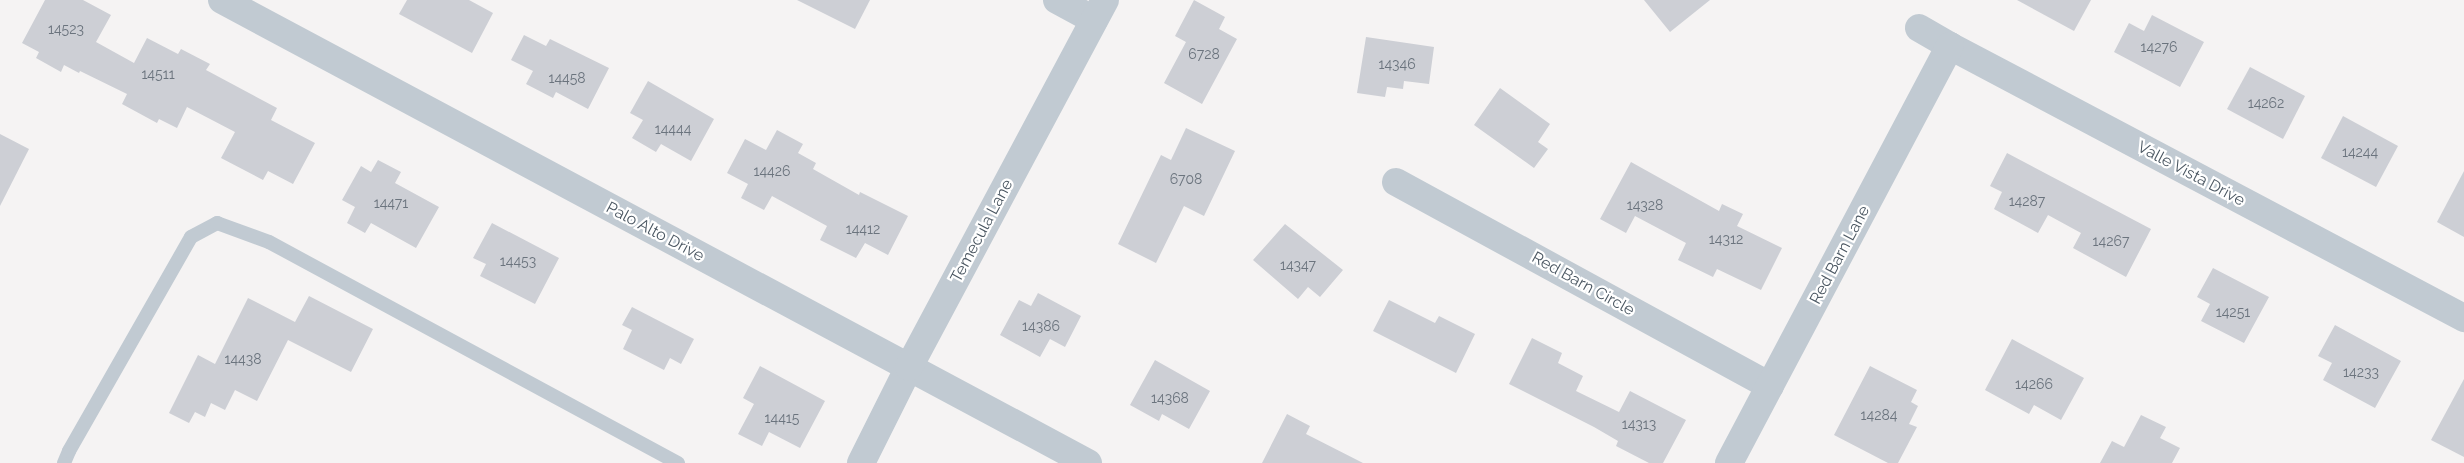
<!DOCTYPE html>
<html>
<head>
<meta charset="utf-8">
<style>
	body { margin:0 }
	#map { position:relative; width:2464px; height:463px; overflow:hidden; background:#f5f3f3; font-family:Raleway,sans-serif }
	div>[style] { position:absolute }
	.building>* { inset:0; background:#cdcfd5 }
	.lane>* { height:14px; margin:-7px; padding:0 7px; transform-origin:7px; border-radius:7px; background:#c1cad2 }
	.street>* { height:28px; margin:-14px; padding:0 14px; transform-origin:14px; border-radius:14px; background:#c1cad2 }
	span { translate:-50% -50%; white-space:nowrap; text-align:center; line-height:1.15; -webkit-text-stroke:4.5px #fff; paint-order:stroke }
	.number-label { font-size:14px; color:#6b747e }
	.number-label span { -webkit-text-stroke-width:0 }
	.street-label { font-size:16px; color:#4a5661 }
</style>
</head>
<body>
<div id="map">
	<div class="building">
		<div style="clip-path:polygon(45px 0,83px 0,111px 15px,96px 42px,134px 63px,147px 38px,178px 54px,181px 49px,210px 64px,206px 70px,277px 108px,271px 120px,315px 143px,293px 184px,268px 171px,263px 180px,221px 158px,235px 132px,187px 107px,177px 128px,159px 119px,157px 123px,122px 104px,127px 94px,80px 71px,79px 73px,64px 65px,61px 72px,36px 58px,39px 52px,22px 43px)"></div>
		<div style="clip-path:polygon(407px 0,469px 0,493px 13px,472px 53px,399px 14px)"></div>
		<div style="clip-path:polygon(797px 0,870px 0,855px 29px)"></div>
		<div style="clip-path:polygon(1194px 0,1225px 17px,1219px 29px,1237px 39px,1202px 104px,1164px 83px,1186px 42px,1175px 36px)"></div>
		<div style="clip-path:polygon(1644px 0,1710px 0,1670px 32px)"></div>
		<div style="clip-path:polygon(2017px 0,2091px 0,2074px 31px)"></div>
		<div style="clip-path:polygon(2152px 15px,2204px 42px,2180px 87px,2114px 52px,2129px 23px,2144px 31px)"></div>
		<div style="clip-path:polygon(524px 35px,546px 46px,550px 39px,609px 68px,588px 109px,556px 92px,553px 98px,526px 84px,533px 71px,511px 60px)"></div>
		<div style="clip-path:polygon(1366px 37px,1434px 47px,1429px 84px,1404px 81px,1403px 89px,1387px 87px,1385px 97px,1357px 93px)"></div>
		<div style="clip-path:polygon(2250px 67px,2305px 96px,2283px 139px,2227px 109px)"></div>
		<div style="clip-path:polygon(648px 81px,714px 119px,691px 161px,661px 144px,656px 152px,632px 138px,643px 120px,630px 113px)"></div>
		<div style="clip-path:polygon(1500px 88px,1550px 124px,1538px 142px,1548px 149px,1534px 168px,1474px 125px)"></div>
		<div style="clip-path:polygon(2343px 116px,2398px 146px,2376px 187px,2321px 158px)"></div>
		<div style="clip-path:polygon(1186px 128px,1235px 151px,1204px 216px,1184px 206px,1156px 263px,1118px 244px,1161px 155px,1171px 160px)"></div>
		<div style="clip-path:polygon(777px 130px,803px 144px,798px 153px,816px 163px,813px 169px,859px 195px,860px 192px,908px 216px,888px 255px,865px 243px,856px 258px,820px 240px,827px 226px,772px 196px,764px 210px,741px 198px,748px 184px,727px 173px,745px 139px,766px 150px)"></div>
		<div style="clip-path:polygon(0 134px,29px 149px,0 206px)"></div>
		<div style="clip-path:polygon(2007px 153px,2151px 229px,2126px 277px,2073px 248px,2081px 233px,2048px 215px,2038px 233px,1994px 209px,2002px 192px,1990px 186px)"></div>
		<div style="clip-path:polygon(378px 160px,401px 172px,395px 183px,439px 207px,416px 248px,371px 223px,365px 233px,347px 223px,355px 207px,342px 200px,361px 166px,371px 172px)"></div>
		<div style="clip-path:polygon(1631px 162px,1719px 211px,1722px 204px,1743px 214px,1737px 226px,1782px 248px,1761px 290px,1717px 269px,1713px 277px,1678px 260px,1686px 243px,1635px 216px,1626px 233px,1600px 219px)"></div>
		<div style="clip-path:polygon(2464px 171px,2464px 237px,2437px 222px)"></div>
		<div style="clip-path:polygon(492px 223px,559px 258px,535px 304px,480px 276px,486px 264px,473px 258px)"></div>
		<div style="clip-path:polygon(1285px 224px,1343px 270px,1320px 297px,1308px 287px,1298px 299px,1253px 260px)"></div>
		<div style="clip-path:polygon(2213px 268px,2269px 297px,2244px 343px,2201px 321px,2210px 304px,2197px 297px)"></div>
		<div style="clip-path:polygon(1038px 293px,1081px 316px,1065px 347px,1050px 339px,1040px 357px,1000px 335px,1019px 300px,1031px 306px)"></div>
		<div style="clip-path:polygon(309px 296px,373px 329px,351px 372px,288px 340px,257px 401px,235px 390px,225px 410px,211px 403px,205px 417px,195px 412px,189px 423px,169px 413px,198px 355px,215px 364px,248px 298px,295px 322px)"></div>
		<div style="clip-path:polygon(1389px 300px,1435px 323px,1439px 316px,1475px 334px,1456px 373px,1373px 331px)"></div>
		<div style="clip-path:polygon(632px 307px,694px 339px,681px 364px,670px 358px,664px 370px,623px 349px,632px 330px,622px 325px)"></div>
		<div style="clip-path:polygon(2335px 325px,2401px 361px,2375px 408px,2323px 380px,2332px 363px,2318px 356px)"></div>
		<div style="clip-path:polygon(1532px 338px,1562px 353px,1558px 363px,1583px 376px,1576px 391px,1619px 412px,1630px 391px,1686px 420px,1663px 463px,1649px 463px,1616px 446px,1618px 441px,1594px 427px,1509px 384px)"></div>
		<div style="clip-path:polygon(2012px 339px,2084px 378px,2061px 420px,2034px 405px,2029px 414px,1985px 390px)"></div>
		<div style="clip-path:polygon(1155px 360px,1210px 391px,1189px 429px,1162px 414px,1159px 421px,1130px 405px)"></div>
		<div style="clip-path:polygon(760px 366px,825px 401px,800px 448px,769px 432px,762px 446px,738px 434px,754px 404px,743px 398px)"></div>
		<div style="clip-path:polygon(1870px 366px,1917px 390px,1911px 402px,1918px 406px,1909px 424px,1917px 427px,1898px 463px,1888px 463px,1834px 435px)"></div>
		<div style="clip-path:polygon(2464px 379px,2464px 457px,2431px 440px)"></div>
		<div style="clip-path:polygon(1287px 414px,1310px 426px,1306px 434px,1363px 463px,1262px 463px)"></div>
		<div style="clip-path:polygon(2141px 415px,2166px 427px,2160px 438px,2180px 448px,2172px 463px,2100px 463px,2112px 441px,2124px 447px)"></div>
	</div>
	<div class="lane">
		<div style="left:64px;top:463px;width:13px;rotate:-67deg"></div>
		<div style="left:69px;top:451px;width:246px;rotate:-60.3deg"></div>
		<div style="left:191px;top:237px;width:30px;rotate:-28deg"></div>
		<div style="left:217px;top:223px;width:55px;rotate:20.1deg"></div>
		<div style="left:269px;top:242px;width:465px;rotate:28.4deg"></div>
	</div>
	<div class="street">
		<div style="left:222px;top:0;width:982px;rotate:28.13deg"></div>
		<div style="left:1057px;top:0;width:42px;rotate:28.4deg"></div>
		<div style="left:1919px;top:28px;width:36px;rotate:30deg"></div>
		<div style="left:1950px;top:46px;width:582px;rotate:27.89deg"></div>
		<div style="left:1396px;top:182px;width:426px;rotate:28.6deg"></div>
		<div style="left:861px;top:463px;width:107px;rotate:-63.4deg"></div>
		<div style="left:909px;top:367px;width:416px;rotate:-61.9deg"></div>
		<div style="left:1729px;top:463px;width:472px;rotate:-62.1deg"></div>
	</div>
	<div class="number-label">
		<span style="left:66px;top:29px">14523</span>
		<span style="left:2159px;top:47px">14276</span>
		<span style="left:1204px;top:54px">6728</span>
		<span style="left:1397px;top:64px">14346</span>
		<span style="left:158px;top:74px">14511</span>
		<span style="left:567px;top:78px">14458</span>
		<span style="left:2266px;top:103px">14262</span>
		<span style="left:673px;top:129px">14444</span>
		<span style="left:2360px;top:152px">14244</span>
		<span style="left:772px;top:171px">14426</span>
		<span style="left:1186px;top:179px">6708</span>
		<span style="left:2027px;top:201px">14287</span>
		<span style="left:391px;top:203px">14471</span>
		<span style="left:1645px;top:205px">14328</span>
		<span style="left:863px;top:229px">14412</span>
		<span style="left:1726px;top:239px">14312</span>
		<span style="left:2111px;top:241px">14267</span>
		<span style="left:518px;top:261px">14453</span>
		<span style="left:1298px;top:265px">14347</span>
		<span style="left:2233px;top:312px">14251</span>
		<span style="left:1041px;top:326px">14386</span>
		<span style="left:243px;top:359px">14438</span>
		<span style="left:2361px;top:372px">14233</span>
		<span style="left:2034px;top:384px">14266</span>
		<span style="left:1170px;top:398px">14368</span>
		<span style="left:1879px;top:415px">14284</span>
		<span style="left:782px;top:418px">14415</span>
		<span style="left:1639px;top:424px">14313</span>
	</div>
	<div class="street-label">
		<span style="left:2191px;top:174px;rotate:28deg">Valle Vista Drive</span>
		<span style="left:982px;top:231px;rotate:-62deg">Temecula Lane</span>
		<span style="left:655px;top:232px;rotate:28deg">Palo Alto Drive</span>
		<span style="left:1840px;top:255px;rotate:-62deg">Red Barn Lane</span>
		<span style="left:1583px;top:284px;rotate:29deg">Red Barn Circle</span>
	</div>
</div>
</body>
</html>
